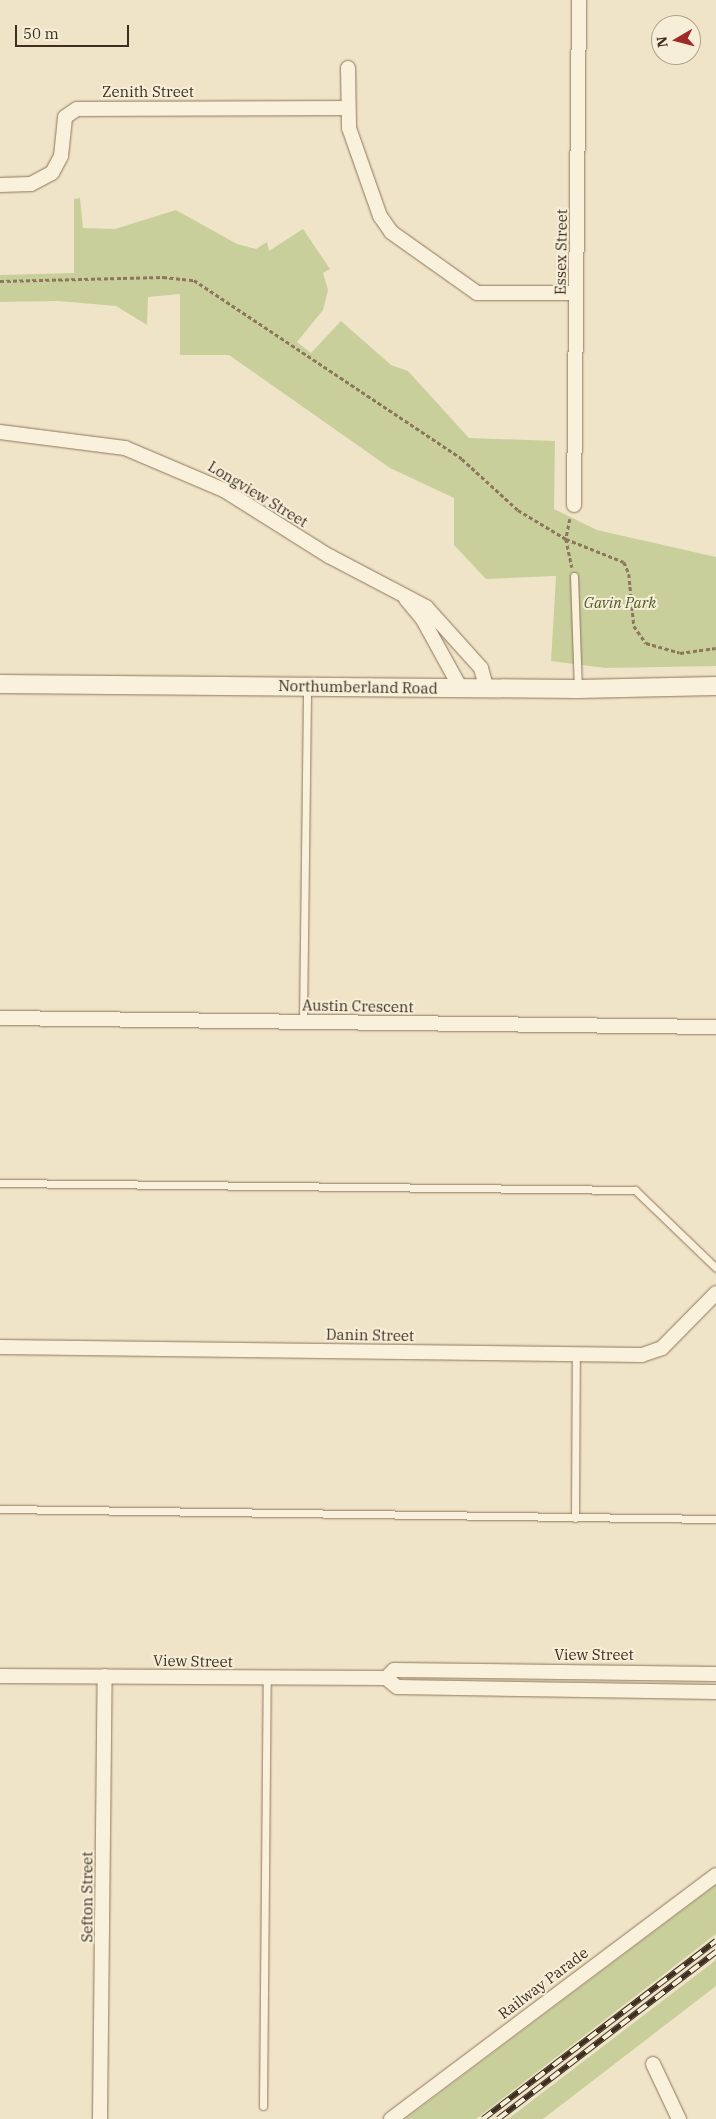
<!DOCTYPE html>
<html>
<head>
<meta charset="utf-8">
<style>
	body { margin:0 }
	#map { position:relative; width:716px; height:2119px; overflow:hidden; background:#f0e4c8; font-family:"IBM Plex Serif",serif }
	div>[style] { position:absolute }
	.green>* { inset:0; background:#c9cf9b }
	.path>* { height:2.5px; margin-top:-1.25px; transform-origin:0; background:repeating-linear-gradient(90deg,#8d765c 0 4px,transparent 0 6.5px) }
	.roads { filter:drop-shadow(0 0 1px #8d765c) drop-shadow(0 0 1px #8d765c) }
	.service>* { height:7px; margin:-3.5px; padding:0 3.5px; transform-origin:3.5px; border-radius:3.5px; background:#faf1dc }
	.minor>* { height:14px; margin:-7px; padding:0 7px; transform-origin:7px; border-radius:7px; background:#faf1dc }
	.tertiary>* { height:18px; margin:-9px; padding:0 9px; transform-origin:9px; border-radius:9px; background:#faf1dc }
	.rail>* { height:5.5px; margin-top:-2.75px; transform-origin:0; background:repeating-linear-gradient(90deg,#f7eed8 0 11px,#3d2e20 0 22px); box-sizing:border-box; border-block:1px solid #3d2e20 }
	span { translate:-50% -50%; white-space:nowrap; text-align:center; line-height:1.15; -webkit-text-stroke:4px #f7eed8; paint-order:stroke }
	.street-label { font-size:15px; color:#3d2e20 }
	.park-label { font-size:15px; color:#4d5a26; font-style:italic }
	.north { position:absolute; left:651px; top:15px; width:50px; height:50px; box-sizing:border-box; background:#f7eed8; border:1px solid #ada18e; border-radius:50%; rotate:262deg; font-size:14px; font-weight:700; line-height:20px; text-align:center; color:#3d2e20 }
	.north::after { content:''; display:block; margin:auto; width:18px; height:22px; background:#9e2a2b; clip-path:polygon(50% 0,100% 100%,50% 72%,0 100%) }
	.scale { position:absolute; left:15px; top:25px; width:114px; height:22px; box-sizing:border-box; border:2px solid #3d2e20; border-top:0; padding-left:6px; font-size:15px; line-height:18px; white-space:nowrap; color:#3d2e20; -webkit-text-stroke:4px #f7eed8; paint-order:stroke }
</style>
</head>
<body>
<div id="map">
	<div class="green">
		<div style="clip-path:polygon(80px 198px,83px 228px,115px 229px,176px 210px,237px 244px,256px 249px,267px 242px,269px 251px,303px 229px,330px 269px,323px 273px,328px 290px,323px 310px,297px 342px,311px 353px,341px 321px,391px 365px,408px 371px,469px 438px,555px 441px,554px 509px,597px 530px,716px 557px,716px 666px,605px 668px,551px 661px,556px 576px,486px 579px,454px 545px,454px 498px,390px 468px,229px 355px,180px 355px,180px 294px,148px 297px,147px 325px,116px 306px,58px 301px,0 302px,0 275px,74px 273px,74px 199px)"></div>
		<div style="clip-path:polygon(716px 1885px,716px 1934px,489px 2109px,476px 2119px,405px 2119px)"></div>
		<div style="clip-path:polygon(716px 1960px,716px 1986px,543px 2119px,508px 2119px)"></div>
	</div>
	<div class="path">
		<div style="left:0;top:281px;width:163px;rotate:-1.4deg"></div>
		<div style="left:163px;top:277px;width:31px;rotate:6deg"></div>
		<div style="left:194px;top:280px;width:322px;rotate:33.7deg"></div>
		<div style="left:462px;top:459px;width:76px;rotate:42.3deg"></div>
		<div style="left:518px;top:510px;width:56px;rotate:31.1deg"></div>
		<div style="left:566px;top:539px;width:62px;rotate:21.6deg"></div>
		<div style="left:624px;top:562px;width:13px;rotate:67deg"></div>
		<div style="left:629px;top:574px;width:52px;rotate:84.5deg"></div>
		<div style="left:634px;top:626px;width:21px;rotate:55deg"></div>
		<div style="left:646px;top:643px;width:35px;rotate:16deg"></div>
		<div style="left:680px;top:653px;width:36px;rotate:-8deg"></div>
		<div style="left:570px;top:519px;width:20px;rotate:101deg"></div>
		<div style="left:566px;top:539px;width:29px;rotate:78deg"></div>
	</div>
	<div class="roads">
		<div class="service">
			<div style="left:574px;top:576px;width:112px;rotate:88deg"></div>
			<div style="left:303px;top:1022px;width:336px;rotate:-89.3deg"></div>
			<div style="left:0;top:1183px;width:635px;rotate:0.63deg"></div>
			<div style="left:635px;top:1190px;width:112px;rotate:43.9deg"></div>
			<div style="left:0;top:1509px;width:716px;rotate:0.8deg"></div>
			<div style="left:575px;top:1518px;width:164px;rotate:-89.7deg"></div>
			<div style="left:263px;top:2106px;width:428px;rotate:-89.5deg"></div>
		</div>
		<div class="minor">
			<div style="left:348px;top:68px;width:60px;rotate:89deg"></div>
			<div style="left:349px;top:128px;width:93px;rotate:70.6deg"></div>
			<div style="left:380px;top:216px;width:19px;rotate:55deg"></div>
			<div style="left:391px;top:232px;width:105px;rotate:35.3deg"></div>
			<div style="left:477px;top:293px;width:99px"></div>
			<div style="left:0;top:185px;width:31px;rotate:-2deg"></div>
			<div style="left:31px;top:184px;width:24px;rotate:-28deg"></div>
			<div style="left:52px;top:173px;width:19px;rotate:-62deg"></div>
			<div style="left:61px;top:156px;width:39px;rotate:-84deg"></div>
			<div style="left:65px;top:117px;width:14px;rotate:-34deg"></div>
			<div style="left:77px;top:109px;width:270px;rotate:-0.2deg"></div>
			<div style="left:0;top:432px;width:126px;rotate:7.3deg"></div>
			<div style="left:125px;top:448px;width:108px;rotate:23deg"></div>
			<div style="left:224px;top:490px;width:124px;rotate:32.2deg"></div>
			<div style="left:329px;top:556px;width:110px;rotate:27.7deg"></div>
			<div style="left:426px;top:607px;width:82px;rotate:48deg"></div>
			<div style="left:481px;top:668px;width:20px;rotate:75deg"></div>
			<div style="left:574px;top:505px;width:505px;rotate:-89.43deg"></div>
			<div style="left:406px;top:599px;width:25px;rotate:50deg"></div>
			<div style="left:422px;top:618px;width:79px;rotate:61.2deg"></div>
			<div style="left:0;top:1018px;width:716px;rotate:0.72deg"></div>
			<div style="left:0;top:1347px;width:642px;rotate:0.71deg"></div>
			<div style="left:642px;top:1355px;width:21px;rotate:-19deg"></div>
			<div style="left:662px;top:1348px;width:77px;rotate:-45.5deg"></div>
			<div style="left:0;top:1676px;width:386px;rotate:0.3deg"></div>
			<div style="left:386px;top:1678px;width:14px;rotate:39deg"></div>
			<div style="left:397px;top:1687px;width:319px;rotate:0.9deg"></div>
			<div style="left:386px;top:1678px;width:11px;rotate:-45deg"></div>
			<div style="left:394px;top:1670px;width:322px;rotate:0.7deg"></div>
			<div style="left:653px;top:2064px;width:61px;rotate:64.7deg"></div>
			<div style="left:100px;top:2119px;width:443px;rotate:-89.4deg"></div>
			<div style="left:391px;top:2119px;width:406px;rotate:-36.9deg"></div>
		</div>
		<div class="tertiary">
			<div style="left:0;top:684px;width:578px;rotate:0.5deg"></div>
			<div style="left:578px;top:689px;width:138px;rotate:-1.2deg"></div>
		</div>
	</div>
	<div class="rail">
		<div style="left:483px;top:2119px;width:293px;rotate:-37.4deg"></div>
		<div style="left:498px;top:2119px;width:275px;rotate:-37.5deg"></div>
	</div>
	<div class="street-label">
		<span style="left:148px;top:92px">Zenith Street</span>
		<span style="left:561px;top:252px;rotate:-89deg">Essex Street</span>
		<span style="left:258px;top:494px;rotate:31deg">Longview Street</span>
		<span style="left:358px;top:687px;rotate:1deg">Northumberland Road</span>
		<span style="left:358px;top:1006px;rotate:1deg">Austin Crescent</span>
		<span style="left:370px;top:1335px;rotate:1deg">Danin Street</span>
		<span style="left:594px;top:1655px">View Street</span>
		<span style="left:193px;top:1661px;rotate:1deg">View Street</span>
		<span style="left:87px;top:1897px;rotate:-90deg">Sefton Street</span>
		<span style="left:543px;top:1983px;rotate:-37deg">Railway Parade</span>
	</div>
	<div class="park-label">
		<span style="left:620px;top:603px">Gavin Park</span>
	</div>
	<div class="north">N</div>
	<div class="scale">50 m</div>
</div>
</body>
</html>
